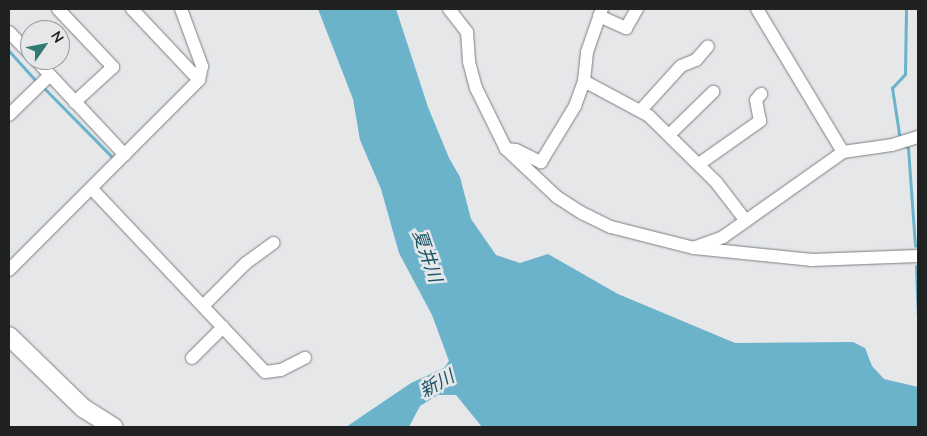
<!DOCTYPE html>
<html>
<head>
<meta charset="utf-8">
<style>
	body { margin:0 }
	#map { position:relative; width:927px; height:436px; overflow:hidden; background:#e5e7e9; font-family:"Nunito Sans","Noto Sans JP",sans-serif }
	div>[style] { position:absolute }
	.water>* { inset:0; background:#6bb2cb }
	.stream>* { height:3px; margin:-1.5px; padding:0 1.5px; transform-origin:1.5px; border-radius:1.5px; background:#6bb2cb }
	.roads { filter:drop-shadow(0 0 1px #7c7e80) drop-shadow(0 0 1px #7c7e80) }
	.street>* { height:12px; margin:-6px; padding:0 6px; transform-origin:6px; border-radius:6px; background:#fff }
	.secondary>* { height:18px; margin:-9px; padding:0 9px; transform-origin:9px; border-radius:9px; background:#fff }
	span { translate:-50% -50%; white-space:nowrap; text-align:center; line-height:1.15; -webkit-text-stroke:5px #e5e7e9; paint-order:stroke }
	.water-label { font-size:18px; color:#175264; font-style:italic }
	.frame { position:absolute; inset:0; border:10px solid #202121; pointer-events:none }
	.north { position:absolute; left:20px; top:20px; width:50px; height:50px; box-sizing:border-box; background:#e5e7e9; border:1px solid #969899; border-radius:50%; rotate:57deg; font-size:14px; font-weight:700; line-height:20px; text-align:center; color:#202121 }
	.north::after { content:''; display:block; margin:auto; width:18px; height:22px; background:#317972; clip-path:polygon(50% 0,100% 100%,50% 72%,0 100%) }
</style>
</head>
<body>
<div id="map">
	<div class="water">
		<div style="clip-path:polygon(318px 9px,396px 9px,428px 107px,449px 158px,460px 177px,471px 219px,496px 255px,520px 263px,548px 254px,618px 294px,735px 343px,853px 342px,865px 348px,872px 366px,884px 379px,918px 387px,918px 427px,482px 427px,456px 395px,438px 395px,420px 406px,409px 427px,346px 427px,411px 383px,444px 368px,449px 361px,432px 315px,399px 253px,381px 189px,360px 140px,353px 99px)"></div>
	</div>
	<div class="stream">
		<div style="left:9px;top:51px;width:42px;rotate:47.9deg"></div>
		<div style="left:42px;top:86px;width:101px;rotate:45.4deg"></div>
		<div style="left:900px;top:140px;width:53px;rotate:-98.7deg"></div>
		<div style="left:892px;top:88px;width:19px;rotate:-47deg"></div>
		<div style="left:905px;top:74px;width:65px;rotate:-89.1deg"></div>
		<div style="left:904px;top:145px;width:5px;rotate:37deg"></div>
		<div style="left:908px;top:148px;width:98px;rotate:85.9deg"></div>
		<div style="left:916px;top:266px;width:51px;rotate:87.8deg"></div>
	</div>
	<div class="roads">
		<div class="street">
			<div style="left:58px;top:9px;width:80px;rotate:46.5deg"></div>
			<div style="left:113px;top:67px;width:52px;rotate:137.4deg"></div>
			<div style="left:181px;top:9px;width:61px;rotate:69.8deg"></div>
			<div style="left:202px;top:66px;width:14px;rotate:102deg"></div>
			<div style="left:449px;top:9px;width:29px;rotate:52deg"></div>
			<div style="left:467px;top:32px;width:30px;rotate:86deg"></div>
			<div style="left:469px;top:62px;width:27px;rotate:75deg"></div>
			<div style="left:476px;top:88px;width:68px;rotate:63.8deg"></div>
			<div style="left:506px;top:149px;width:70px;rotate:43.3deg"></div>
			<div style="left:557px;top:197px;width:30px;rotate:33deg"></div>
			<div style="left:582px;top:213px;width:32px;rotate:26deg"></div>
			<div style="left:611px;top:227px;width:86px;rotate:14.2deg"></div>
			<div style="left:694px;top:248px;width:119px;rotate:5.8deg"></div>
			<div style="left:812px;top:260px;width:106px;rotate:-2.2deg"></div>
			<div style="left:757px;top:9px;width:167px;rotate:59deg"></div>
			<div style="left:599px;top:16px;width:30px;rotate:24deg"></div>
			<div style="left:626px;top:28px;width:22px;rotate:-60deg"></div>
			<div style="left:9px;top:32px;width:30px;rotate:46deg"></div>
			<div style="left:36px;top:60px;width:130px;rotate:46.9deg"></div>
			<div style="left:584px;top:81px;width:74px;rotate:28.3deg"></div>
			<div style="left:649px;top:116px;width:94px;rotate:44.6deg"></div>
			<div style="left:716px;top:182px;width:49px;rotate:52.4deg"></div>
			<div style="left:641px;top:110px;width:59px;rotate:-47.7deg"></div>
			<div style="left:681px;top:66px;width:16px;rotate:-22deg"></div>
			<div style="left:696px;top:60px;width:18px;rotate:-49deg"></div>
			<div style="left:9px;top:115px;width:57px;rotate:-44.3deg"></div>
			<div style="left:669px;top:135px;width:62px;rotate:-44.3deg"></div>
			<div style="left:506px;top:149px;width:10px;rotate:6deg"></div>
			<div style="left:516px;top:150px;width:28px;rotate:26deg"></div>
			<div style="left:541px;top:162px;width:66px;rotate:-58.7deg"></div>
			<div style="left:575px;top:106px;width:27px;rotate:-70deg"></div>
			<div style="left:584px;top:81px;width:29px;rotate:-84deg"></div>
			<div style="left:587px;top:52px;width:46px;rotate:-70.8deg"></div>
			<div style="left:699px;top:164px;width:75px;rotate:-35.2deg"></div>
			<div style="left:760px;top:121px;width:21px;rotate:-101deg"></div>
			<div style="left:756px;top:100px;width:8px;rotate:-50deg"></div>
			<div style="left:92px;top:189px;width:252px;rotate:46.6deg"></div>
			<div style="left:265px;top:372px;width:16px;rotate:-7deg"></div>
			<div style="left:281px;top:370px;width:27px;rotate:-27deg"></div>
			<div style="left:696px;top:247px;width:29px;rotate:-20deg"></div>
			<div style="left:723px;top:237px;width:147px;rotate:-35.3deg"></div>
			<div style="left:843px;top:152px;width:49px;rotate:-8.1deg"></div>
			<div style="left:892px;top:145px;width:27px;rotate:-17deg"></div>
			<div style="left:9px;top:270px;width:269px;rotate:-45deg"></div>
			<div style="left:199px;top:80px;width:98px;rotate:-133.3deg"></div>
			<div style="left:203px;top:306px;width:61px;rotate:-45deg"></div>
			<div style="left:246px;top:263px;width:34px;rotate:-36deg"></div>
			<div style="left:192px;top:358px;width:44px;rotate:-45deg"></div>
		</div>
		<div class="secondary">
			<div style="left:9px;top:336px;width:103px;rotate:44.2deg"></div>
			<div style="left:83px;top:408px;width:36px;rotate:32deg"></div>
		</div>
	</div>
	<div class="water-label">
		<span style="left:427px;top:256px;rotate:71deg">夏井川</span>
		<span style="left:437px;top:384px;rotate:-29deg">新川</span>
	</div>
	<div class="frame"></div>
	<div class="north">N</div>
</div>
</body>
</html>
